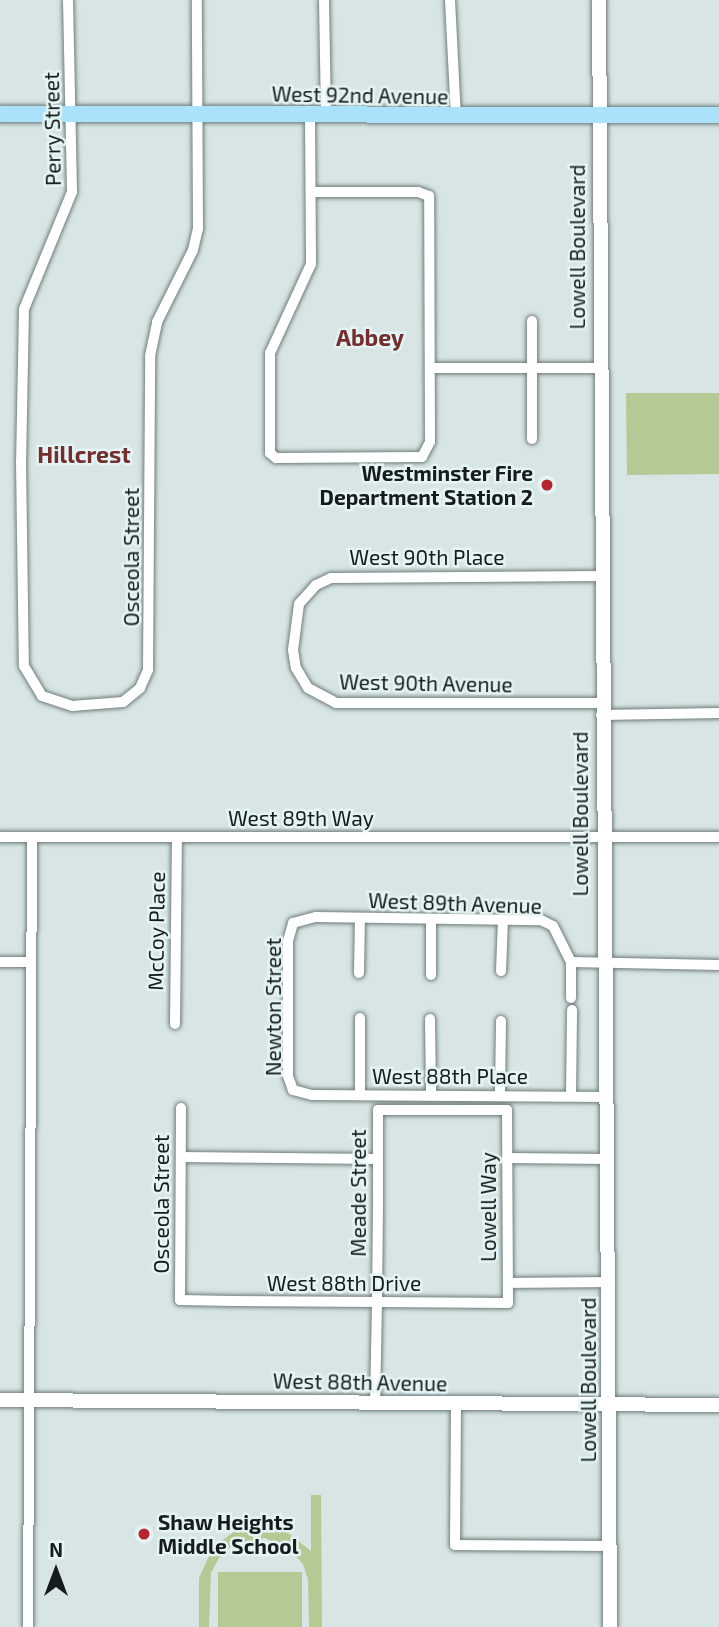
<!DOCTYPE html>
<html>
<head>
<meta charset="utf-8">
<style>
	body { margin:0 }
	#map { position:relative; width:719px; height:1627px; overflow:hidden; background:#d7e6e5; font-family:"Exo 2",sans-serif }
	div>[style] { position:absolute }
	.green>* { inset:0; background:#b4c994 }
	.roads { filter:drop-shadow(0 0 2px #6f7d7c) drop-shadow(0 0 2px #6f7d7c) }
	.street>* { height:10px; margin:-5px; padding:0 5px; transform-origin:5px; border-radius:5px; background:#fff }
	.secondary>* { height:14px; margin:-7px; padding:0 7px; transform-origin:7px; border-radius:7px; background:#fff }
	.primary>* { height:16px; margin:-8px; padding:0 8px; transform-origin:8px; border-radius:8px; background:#a9e2fa }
	.dots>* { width:19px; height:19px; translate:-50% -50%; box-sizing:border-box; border:4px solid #e4f3f3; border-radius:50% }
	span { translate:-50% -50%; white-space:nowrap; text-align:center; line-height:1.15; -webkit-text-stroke:5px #e4f3f3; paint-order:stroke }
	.street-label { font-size:21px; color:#161b1b }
	.poi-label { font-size:21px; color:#161b1b; font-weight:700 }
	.right { translate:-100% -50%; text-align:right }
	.left { translate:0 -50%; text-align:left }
	.neighbourhood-label { font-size:23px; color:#742e2d; font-weight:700 }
	.north { position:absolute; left:21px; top:1536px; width:70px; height:70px; -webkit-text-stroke:5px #e4f3f3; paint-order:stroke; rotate:0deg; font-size:19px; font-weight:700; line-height:28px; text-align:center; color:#161b1b }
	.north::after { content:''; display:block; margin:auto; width:24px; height:32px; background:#161b1b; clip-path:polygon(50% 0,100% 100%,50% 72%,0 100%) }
</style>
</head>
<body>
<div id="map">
	<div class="green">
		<div style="clip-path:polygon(626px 393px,719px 393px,719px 474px,627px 475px)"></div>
		<div style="clip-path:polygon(311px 1495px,321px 1495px,322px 1627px,309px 1627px,308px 1580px,303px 1564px,291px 1551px,265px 1538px,232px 1545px,219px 1558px,211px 1573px,209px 1627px,199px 1627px,199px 1578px,213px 1547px,235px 1531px,266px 1526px,286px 1531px,311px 1551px)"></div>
		<div style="clip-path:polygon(218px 1572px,302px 1572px,302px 1627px,218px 1627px)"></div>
	</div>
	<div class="roads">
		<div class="street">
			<div style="left:68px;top:0;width:192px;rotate:88.8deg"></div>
			<div style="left:72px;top:192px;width:126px;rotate:112.3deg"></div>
			<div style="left:24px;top:309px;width:152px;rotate:91.1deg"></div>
			<div style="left:21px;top:461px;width:205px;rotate:89.2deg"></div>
			<div style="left:24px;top:666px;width:35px;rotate:59deg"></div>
			<div style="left:42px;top:696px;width:32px;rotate:18deg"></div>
			<div style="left:72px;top:706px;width:51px;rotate:-4.5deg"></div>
			<div style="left:123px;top:702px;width:22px;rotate:-39deg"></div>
			<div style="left:140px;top:688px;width:20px;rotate:-66deg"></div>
			<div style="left:148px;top:670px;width:314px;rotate:-89.6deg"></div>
			<div style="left:150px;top:356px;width:35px;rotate:-78deg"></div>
			<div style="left:157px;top:322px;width:80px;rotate:-63.4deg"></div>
			<div style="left:193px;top:250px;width:22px;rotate:-77deg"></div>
			<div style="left:198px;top:229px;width:229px;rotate:-90.3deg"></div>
			<div style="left:324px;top:0;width:115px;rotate:89deg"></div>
			<div style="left:450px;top:0;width:117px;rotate:87.1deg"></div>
			<div style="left:310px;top:115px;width:149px;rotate:89.6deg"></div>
			<div style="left:311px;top:264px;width:98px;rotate:114.7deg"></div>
			<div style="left:270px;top:353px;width:100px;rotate:90deg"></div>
			<div style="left:270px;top:453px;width:8px;rotate:40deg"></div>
			<div style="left:276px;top:458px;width:146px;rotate:-0.4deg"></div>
			<div style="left:422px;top:457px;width:17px;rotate:-62deg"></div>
			<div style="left:430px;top:442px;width:246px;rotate:-90.2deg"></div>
			<div style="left:429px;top:196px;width:12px;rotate:-160deg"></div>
			<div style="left:418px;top:192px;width:105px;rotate:180deg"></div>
			<div style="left:431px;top:368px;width:168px"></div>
			<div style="left:532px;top:439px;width:118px;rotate:-90deg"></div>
			<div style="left:600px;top:576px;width:269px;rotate:179.6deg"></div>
			<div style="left:331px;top:578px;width:17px;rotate:155deg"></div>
			<div style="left:316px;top:585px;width:25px;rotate:132deg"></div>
			<div style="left:299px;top:604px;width:46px;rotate:97.4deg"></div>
			<div style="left:293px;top:650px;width:18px;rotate:81deg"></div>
			<div style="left:296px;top:668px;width:23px;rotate:59deg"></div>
			<div style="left:308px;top:688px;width:32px;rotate:28deg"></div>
			<div style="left:336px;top:703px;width:265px"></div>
			<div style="left:601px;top:715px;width:118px;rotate:-1deg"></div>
			<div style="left:0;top:837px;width:719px"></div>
			<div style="left:431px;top:919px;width:56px;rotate:90deg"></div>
			<div style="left:0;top:962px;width:31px"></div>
			<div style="left:501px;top:971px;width:51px;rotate:-87.8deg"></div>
			<div style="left:359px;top:973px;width:55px;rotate:-89deg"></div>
			<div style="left:571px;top:998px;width:36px;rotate:-90deg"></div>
			<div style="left:360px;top:1018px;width:77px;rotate:90deg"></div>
			<div style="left:430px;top:1019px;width:76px;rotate:89.2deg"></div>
			<div style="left:175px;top:1024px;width:186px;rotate:-89.4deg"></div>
			<div style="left:500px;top:1094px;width:73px;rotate:-89.2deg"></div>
			<div style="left:571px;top:1096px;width:86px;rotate:-89.3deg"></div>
			<div style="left:608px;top:1097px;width:296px;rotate:-179.6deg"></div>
			<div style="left:312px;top:1095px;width:20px;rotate:-165deg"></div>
			<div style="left:293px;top:1090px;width:15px;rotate:-110deg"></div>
			<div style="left:288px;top:1076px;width:135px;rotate:-90deg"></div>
			<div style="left:288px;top:941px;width:19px;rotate:-74deg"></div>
			<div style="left:293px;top:923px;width:24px;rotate:-15deg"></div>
			<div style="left:316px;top:917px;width:225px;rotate:0.8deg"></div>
			<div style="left:541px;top:920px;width:13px;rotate:27deg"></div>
			<div style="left:553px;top:926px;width:40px;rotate:63.4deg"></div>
			<div style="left:571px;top:962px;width:148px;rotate:1.2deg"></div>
			<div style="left:181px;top:1108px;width:192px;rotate:90.3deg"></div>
			<div style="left:180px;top:1300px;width:52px;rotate:1.1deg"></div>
			<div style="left:232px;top:1301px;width:145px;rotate:0.4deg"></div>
			<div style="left:377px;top:1302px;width:131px;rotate:0.4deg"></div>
			<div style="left:508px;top:1303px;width:193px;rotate:-90.3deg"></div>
			<div style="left:507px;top:1110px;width:129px;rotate:180deg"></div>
			<div style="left:378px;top:1110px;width:95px;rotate:90deg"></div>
			<div style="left:378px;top:1205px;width:97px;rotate:90.6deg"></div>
			<div style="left:377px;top:1302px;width:101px;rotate:91.1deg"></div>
			<div style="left:181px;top:1157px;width:197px;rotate:0.6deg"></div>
			<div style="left:507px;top:1158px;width:101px;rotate:0.6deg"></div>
			<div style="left:508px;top:1283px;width:100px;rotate:-0.6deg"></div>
			<div style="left:456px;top:1403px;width:142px;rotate:90.4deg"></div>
			<div style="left:455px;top:1545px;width:155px;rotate:0.4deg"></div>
			<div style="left:28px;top:1627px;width:789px;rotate:-89.71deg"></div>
		</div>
		<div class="secondary">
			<div style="left:599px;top:0;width:1627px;rotate:89.61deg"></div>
			<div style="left:0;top:1400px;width:719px;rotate:0.4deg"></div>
		</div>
		<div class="primary">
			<div style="left:0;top:114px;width:719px;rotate:0.08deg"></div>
		</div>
	</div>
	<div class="dots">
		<div style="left:547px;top:485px;background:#b6252f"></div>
		<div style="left:144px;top:1534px;background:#b6252f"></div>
	</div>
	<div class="street-label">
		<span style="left:360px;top:95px;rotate:1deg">West 92nd Avenue</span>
		<span style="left:52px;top:129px;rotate:-91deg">Perry Street</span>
		<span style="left:577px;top:247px;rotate:-90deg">Lowell Boulevard</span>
		<span style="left:131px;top:557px;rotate:-90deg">Osceola Street</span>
		<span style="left:427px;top:557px">West 90th Place</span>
		<span style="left:426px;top:683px;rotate:1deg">West 90th Avenue</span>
		<span style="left:580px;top:814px;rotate:-90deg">Lowell Boulevard</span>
		<span style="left:301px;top:818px">West 89th Way</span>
		<span style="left:455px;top:903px;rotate:2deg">West 89th Avenue</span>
		<span style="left:156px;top:931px;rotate:-89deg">McCoy Place</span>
		<span style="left:273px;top:1007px;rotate:-90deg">Newton Street</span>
		<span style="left:450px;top:1076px">West 88th Place</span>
		<span style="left:358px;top:1193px;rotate:-90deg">Meade Street</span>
		<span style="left:161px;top:1204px;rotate:-90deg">Osceola Street</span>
		<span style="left:488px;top:1207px;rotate:-90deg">Lowell Way</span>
		<span style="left:344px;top:1283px">West 88th Drive</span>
		<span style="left:588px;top:1380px;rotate:-90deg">Lowell Boulevard</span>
		<span style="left:360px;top:1382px;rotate:1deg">West 88th Avenue</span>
	</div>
	<div class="poi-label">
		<span class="right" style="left:533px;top:485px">Westminster Fire<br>Department Station 2</span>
		<span class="left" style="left:158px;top:1534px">Shaw Heights<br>Middle School</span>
	</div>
	<div class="neighbourhood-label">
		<span style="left:370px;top:337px">Abbey</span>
		<span style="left:84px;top:454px">Hillcrest</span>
	</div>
	<div class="north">N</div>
</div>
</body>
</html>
